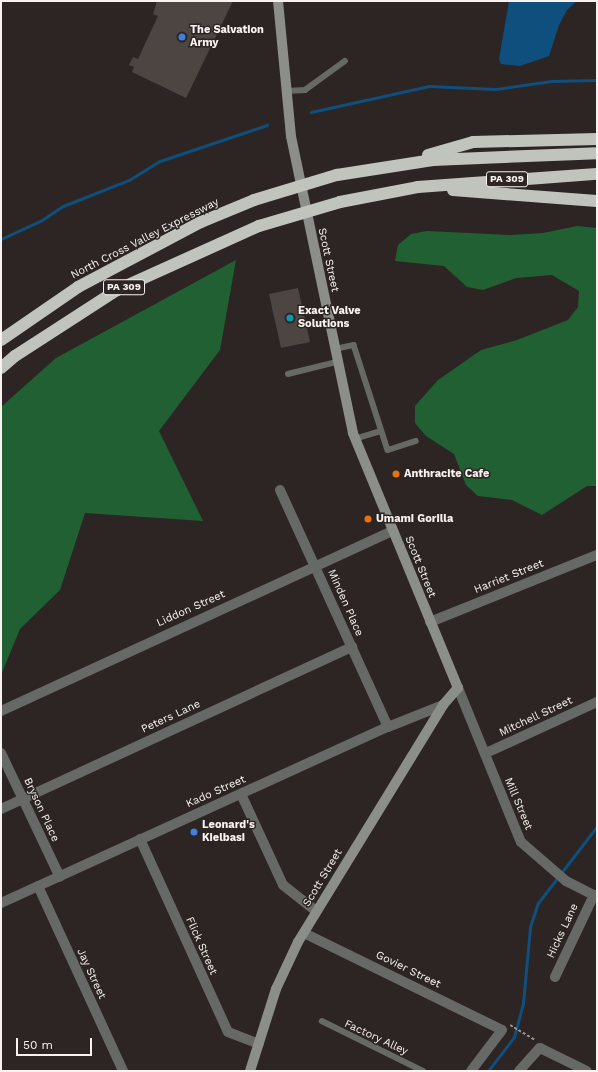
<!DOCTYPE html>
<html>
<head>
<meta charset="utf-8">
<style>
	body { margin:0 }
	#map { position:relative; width:598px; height:1072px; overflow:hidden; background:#2c2523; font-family:"Work Sans",sans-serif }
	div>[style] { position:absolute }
	.forest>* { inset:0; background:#206033 }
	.water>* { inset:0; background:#0f4f7d }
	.stream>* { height:3px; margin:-1.5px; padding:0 1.5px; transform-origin:1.5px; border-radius:1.5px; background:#0f4f7d }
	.building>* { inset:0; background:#4c4542 }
	.path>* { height:2px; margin-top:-1px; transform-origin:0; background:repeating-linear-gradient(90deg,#9a9492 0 3px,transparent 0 5px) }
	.lane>* { height:5.5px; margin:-2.75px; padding:0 2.75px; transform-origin:2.75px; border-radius:2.75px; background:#676966 }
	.street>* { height:10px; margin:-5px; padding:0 5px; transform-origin:5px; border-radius:5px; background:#676966 }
	.secondary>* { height:10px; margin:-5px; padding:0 5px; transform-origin:5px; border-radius:5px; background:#8b8e89 }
	.highway>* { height:12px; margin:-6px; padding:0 6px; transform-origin:6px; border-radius:6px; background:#c1c4bd }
	.highway-bridge>* { height:12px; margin:-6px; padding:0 6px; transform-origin:6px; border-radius:6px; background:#c1c4bd }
	.dots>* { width:11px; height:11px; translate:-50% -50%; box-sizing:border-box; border:2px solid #2c2523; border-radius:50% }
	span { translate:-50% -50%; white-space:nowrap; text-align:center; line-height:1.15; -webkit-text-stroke:3px #2c2523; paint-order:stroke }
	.shield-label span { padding:1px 3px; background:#2c2523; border:1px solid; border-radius:3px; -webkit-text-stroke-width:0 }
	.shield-label { font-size:10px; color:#f8f3f1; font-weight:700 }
	.poi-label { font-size:11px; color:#f8f3f1; font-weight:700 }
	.left { translate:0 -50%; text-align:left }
	.street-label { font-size:11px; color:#f8f3f1 }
	.frame { position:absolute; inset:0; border:2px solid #f8f3f1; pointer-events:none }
	.scale { position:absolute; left:16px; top:1038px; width:76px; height:18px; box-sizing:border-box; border:2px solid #f8f3f1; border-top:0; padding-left:5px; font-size:12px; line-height:14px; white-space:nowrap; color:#f8f3f1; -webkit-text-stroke:3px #2c2523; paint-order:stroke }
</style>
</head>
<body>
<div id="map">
	<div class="forest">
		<div style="clip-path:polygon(577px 226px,597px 228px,597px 486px,587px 486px,542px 515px,512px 500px,478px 496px,466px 485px,454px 454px,426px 436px,415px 423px,415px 406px,438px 380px,481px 350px,517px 340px,568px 320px,578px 307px,579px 291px,552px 275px,516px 278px,483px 290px,467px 287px,444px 266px,395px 261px,398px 245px,411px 234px,427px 231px,510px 235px,543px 233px)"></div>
		<div style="clip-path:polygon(236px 260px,220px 350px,159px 431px,203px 521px,85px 513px,60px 590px,20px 629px,1px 675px,1px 407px,56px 358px)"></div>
	</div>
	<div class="water">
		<div style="clip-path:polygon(509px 1px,577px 1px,567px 10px,559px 25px,549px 56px,520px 66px,501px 64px,499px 59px)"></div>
	</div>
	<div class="stream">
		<div style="left:311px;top:112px;width:121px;rotate:-12.4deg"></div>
		<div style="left:429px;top:86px;width:67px;rotate:2.6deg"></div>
		<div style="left:496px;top:89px;width:56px;rotate:-8.3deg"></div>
		<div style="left:551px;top:81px;width:46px;rotate:-1.2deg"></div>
		<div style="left:1px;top:239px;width:45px;rotate:-24.9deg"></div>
		<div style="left:42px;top:220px;width:25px;rotate:-34deg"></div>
		<div style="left:63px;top:206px;width:71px;rotate:-21.5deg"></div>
		<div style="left:129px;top:180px;width:36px;rotate:-32deg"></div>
		<div style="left:160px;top:161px;width:113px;rotate:-18.6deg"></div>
		<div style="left:488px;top:1071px;width:43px;rotate:-52.6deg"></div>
		<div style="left:514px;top:1037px;width:35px;rotate:-75deg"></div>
		<div style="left:523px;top:1003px;width:76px;rotate:-84.7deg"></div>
		<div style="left:530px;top:927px;width:25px;rotate:-72deg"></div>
		<div style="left:538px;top:903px;width:97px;rotate:-52.5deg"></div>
	</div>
	<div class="building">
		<div style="clip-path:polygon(157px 1px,233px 1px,186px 98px,132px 72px,134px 67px,129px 65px,133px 57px,138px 59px,158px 16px,153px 14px)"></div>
		<div style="clip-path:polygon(298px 288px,310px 342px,281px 348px,269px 294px)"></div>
	</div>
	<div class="path">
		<div style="left:510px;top:1025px;width:29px;rotate:31deg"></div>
	</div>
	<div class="lane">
		<div style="left:286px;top:91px;width:19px;rotate:-3deg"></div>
		<div style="left:305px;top:90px;width:49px;rotate:-35.9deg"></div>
		<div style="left:335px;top:349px;width:19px;rotate:-12deg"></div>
		<div style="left:354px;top:345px;width:110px;rotate:72.1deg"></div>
		<div style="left:388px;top:450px;width:29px;rotate:-18deg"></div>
		<div style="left:288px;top:374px;width:50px;rotate:-13.8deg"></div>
		<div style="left:355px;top:439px;width:27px;rotate:-17deg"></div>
		<div style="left:322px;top:1021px;width:113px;rotate:26.3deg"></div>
	</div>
	<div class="street">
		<div style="left:280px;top:490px;width:260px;rotate:65.5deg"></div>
		<div style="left:430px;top:622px;width:180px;rotate:-21.9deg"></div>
		<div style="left:458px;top:688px;width:166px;rotate:67.8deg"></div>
		<div style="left:521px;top:842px;width:60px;rotate:40.9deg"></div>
		<div style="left:566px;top:881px;width:35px;rotate:27deg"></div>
		<div style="left:1px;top:711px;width:430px;rotate:-24.7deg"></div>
		<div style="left:1px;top:753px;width:137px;rotate:64.6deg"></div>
		<div style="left:486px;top:753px;width:122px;rotate:-24.7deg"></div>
		<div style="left:241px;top:794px;width:100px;rotate:65.2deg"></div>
		<div style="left:283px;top:885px;width:42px;rotate:38.2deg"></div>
		<div style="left:1px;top:809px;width:387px;rotate:-24.8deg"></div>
		<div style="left:140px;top:839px;width:212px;rotate:65.5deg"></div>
		<div style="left:228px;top:1032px;width:33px;rotate:21deg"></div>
		<div style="left:38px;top:886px;width:204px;rotate:65.3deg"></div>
		<div style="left:1px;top:903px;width:425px;rotate:-24.5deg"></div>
		<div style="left:388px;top:727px;width:59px;rotate:-21.8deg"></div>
		<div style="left:304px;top:933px;width:220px;rotate:26.1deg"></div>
		<div style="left:502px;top:1030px;width:51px;rotate:127.1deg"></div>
		<div style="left:555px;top:977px;width:91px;rotate:-64.6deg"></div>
		<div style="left:519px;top:1071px;width:31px;rotate:-48deg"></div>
		<div style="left:540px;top:1048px;width:52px;rotate:26.1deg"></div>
	</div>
	<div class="secondary">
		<div style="left:250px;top:1071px;width:86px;rotate:-72.4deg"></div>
		<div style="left:276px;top:989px;width:52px;rotate:-64.9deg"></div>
		<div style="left:298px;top:942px;width:278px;rotate:-58.5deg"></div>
		<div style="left:443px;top:705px;width:23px;rotate:-49deg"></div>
		<div style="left:458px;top:688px;width:276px;rotate:-112.4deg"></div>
		<div style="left:353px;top:433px;width:303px;rotate:-101.8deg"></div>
		<div style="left:291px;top:136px;width:136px;rotate:-95.5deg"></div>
	</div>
	<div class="highway">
		<div style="left:428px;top:155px;width:47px;rotate:-16.1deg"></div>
		<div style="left:473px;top:142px;width:124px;rotate:-1.4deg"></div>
		<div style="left:337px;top:175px;width:97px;rotate:-8.9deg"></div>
		<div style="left:433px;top:160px;width:164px;rotate:-2.4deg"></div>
		<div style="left:453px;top:190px;width:144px;rotate:4.4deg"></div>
		<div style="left:340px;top:202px;width:79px;rotate:-10.9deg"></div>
		<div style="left:418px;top:187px;width:179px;rotate:-4.2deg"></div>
		<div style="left:1px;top:340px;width:93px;rotate:-34.5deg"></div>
		<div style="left:78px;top:287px;width:139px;rotate:-27.9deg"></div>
		<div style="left:201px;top:222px;width:57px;rotate:-22.5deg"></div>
		<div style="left:1px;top:368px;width:18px;rotate:-41deg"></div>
		<div style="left:15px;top:356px;width:121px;rotate:-32.9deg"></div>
		<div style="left:117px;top:290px;width:156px;rotate:-24.3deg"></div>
	</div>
	<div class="highway-bridge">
		<div style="left:254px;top:200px;width:87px;rotate:-16.8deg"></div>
		<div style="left:259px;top:226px;width:84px;rotate:-16.5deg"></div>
	</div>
	<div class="dots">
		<div style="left:182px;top:37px;background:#3f7fe0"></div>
		<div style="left:290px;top:318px;background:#0f9aa8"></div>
		<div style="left:396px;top:474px;background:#e8710a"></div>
		<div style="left:368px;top:519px;background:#e8710a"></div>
		<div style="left:194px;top:832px;background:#3f7fe0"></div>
	</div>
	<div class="shield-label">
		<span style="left:507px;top:179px">PA 309</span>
		<span style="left:124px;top:287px">PA 309</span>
	</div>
	<div class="poi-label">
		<span class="left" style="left:190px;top:37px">The Salvation<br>Army</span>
		<span class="left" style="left:298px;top:318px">Exact Valve<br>Solutions</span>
		<span class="left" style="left:404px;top:474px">Anthracite Cafe</span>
		<span class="left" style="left:376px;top:519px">Umami Gorilla</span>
		<span class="left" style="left:202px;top:832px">Leonard's<br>Kielbasi</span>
	</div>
	<div class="street-label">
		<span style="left:145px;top:239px;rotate:-27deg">North Cross Valley Expressway</span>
		<span style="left:328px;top:260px;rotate:78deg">Scott Street</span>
		<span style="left:420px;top:567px;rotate:68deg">Scott Street</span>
		<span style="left:509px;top:577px;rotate:-22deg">Harriet Street</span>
		<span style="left:345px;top:603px;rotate:66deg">Minden Place</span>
		<span style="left:191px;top:609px;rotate:-24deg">Liddon Street</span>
		<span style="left:171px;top:717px;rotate:-25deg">Peters Lane</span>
		<span style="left:536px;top:717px;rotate:-25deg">Mitchell Street</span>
		<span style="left:216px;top:792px;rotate:-24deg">Kado Street</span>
		<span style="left:518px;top:804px;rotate:67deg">Mill Street</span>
		<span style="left:41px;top:810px;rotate:65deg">Bryson Place</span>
		<span style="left:323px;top:878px;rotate:-59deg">Scott Street</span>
		<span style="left:563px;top:931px;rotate:-65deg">Hicks Lane</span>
		<span style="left:201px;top:946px;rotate:66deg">Flick Street</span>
		<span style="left:408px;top:970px;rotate:26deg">Govier Street</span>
		<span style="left:91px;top:974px;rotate:65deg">Jay Street</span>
		<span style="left:376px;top:1038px;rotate:25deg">Factory Alley</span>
	</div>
	<div class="frame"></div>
	<div class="scale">50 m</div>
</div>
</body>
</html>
